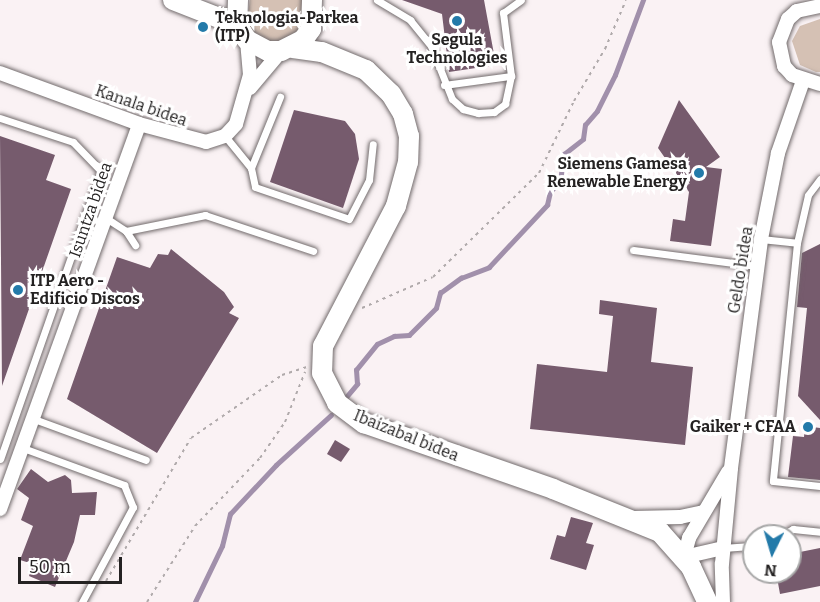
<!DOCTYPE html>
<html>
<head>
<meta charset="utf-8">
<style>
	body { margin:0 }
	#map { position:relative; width:820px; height:602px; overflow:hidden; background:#faf2f4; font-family:Bitter,serif }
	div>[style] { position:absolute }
	.green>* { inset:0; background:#d5c1b4 }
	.stream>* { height:4.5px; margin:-2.25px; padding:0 2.25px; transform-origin:2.25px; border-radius:2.25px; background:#a190ab }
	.building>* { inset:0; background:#765b6d }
	.path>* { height:2px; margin-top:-1px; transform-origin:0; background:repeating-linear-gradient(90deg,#b0aaab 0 3px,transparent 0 7.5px) }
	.roads { filter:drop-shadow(0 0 2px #726b6c) drop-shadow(0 0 2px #726b6c) }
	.lane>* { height:7px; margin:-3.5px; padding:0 3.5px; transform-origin:3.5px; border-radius:3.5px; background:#fff }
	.street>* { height:14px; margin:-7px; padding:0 7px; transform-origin:7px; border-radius:7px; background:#fff }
	.secondary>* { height:20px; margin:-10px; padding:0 10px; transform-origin:10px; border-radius:10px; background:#fff }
	.dots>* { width:16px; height:16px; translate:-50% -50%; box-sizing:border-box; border:3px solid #fff; border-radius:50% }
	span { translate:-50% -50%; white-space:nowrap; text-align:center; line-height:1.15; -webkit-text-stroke:6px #fff; paint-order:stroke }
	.poi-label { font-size:16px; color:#242222; font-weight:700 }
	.left { translate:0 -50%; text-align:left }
	.right { translate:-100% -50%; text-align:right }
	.street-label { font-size:16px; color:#242222 }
	.north { position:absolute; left:742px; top:524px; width:60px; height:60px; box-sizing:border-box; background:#fff; border:2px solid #a7a7a7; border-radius:50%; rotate:185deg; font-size:16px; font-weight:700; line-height:24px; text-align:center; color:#242222 }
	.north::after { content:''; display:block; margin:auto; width:21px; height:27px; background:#237aa9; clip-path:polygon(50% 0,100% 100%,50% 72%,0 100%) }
	.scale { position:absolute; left:18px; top:557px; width:104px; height:27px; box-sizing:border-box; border:3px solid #242222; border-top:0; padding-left:8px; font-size:18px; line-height:21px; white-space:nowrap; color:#242222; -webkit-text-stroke:4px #fff; paint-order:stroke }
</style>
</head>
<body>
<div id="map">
	<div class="green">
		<div style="clip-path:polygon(250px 0,303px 0,302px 29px,295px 36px,276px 43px,266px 41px,251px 30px,247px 21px)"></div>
		<div style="clip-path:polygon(820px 19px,820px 72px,816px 72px,800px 65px,792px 41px,800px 26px)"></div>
	</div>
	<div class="stream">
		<div style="left:347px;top:396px;width:16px;rotate:-50deg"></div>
		<div style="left:357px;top:384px;width:14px;rotate:-94deg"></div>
		<div style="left:356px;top:370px;width:33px;rotate:-51deg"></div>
		<div style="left:377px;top:344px;width:19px;rotate:-25deg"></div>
		<div style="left:394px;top:336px;width:15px;rotate:-4deg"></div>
		<div style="left:409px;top:335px;width:38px;rotate:-45deg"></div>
		<div style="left:436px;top:308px;width:16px;rotate:-75deg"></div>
		<div style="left:440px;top:293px;width:26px;rotate:-36deg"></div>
		<div style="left:461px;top:278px;width:30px;rotate:-21deg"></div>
		<div style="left:489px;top:267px;width:85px;rotate:-46.9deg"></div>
		<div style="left:547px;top:205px;width:13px;rotate:-77deg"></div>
		<div style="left:550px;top:192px;width:15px;rotate:-48deg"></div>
		<div style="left:560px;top:181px;width:27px;rotate:-82deg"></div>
		<div style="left:564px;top:154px;width:24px;rotate:-38deg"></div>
		<div style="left:583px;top:139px;width:14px;rotate:-82deg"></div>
		<div style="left:585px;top:125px;width:18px;rotate:-49deg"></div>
		<div style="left:597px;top:111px;width:40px;rotate:-63.4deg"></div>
		<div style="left:615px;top:75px;width:80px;rotate:-69.5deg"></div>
		<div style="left:195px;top:602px;width:62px;rotate:-64.3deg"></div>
		<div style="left:222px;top:546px;width:33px;rotate:-76deg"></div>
		<div style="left:230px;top:514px;width:67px;rotate:-46.8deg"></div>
		<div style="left:276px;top:465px;width:74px;rotate:-42.3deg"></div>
	</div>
	<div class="building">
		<div style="clip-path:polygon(402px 0,484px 0,496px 65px,449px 72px,442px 14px)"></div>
		<div style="clip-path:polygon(679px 100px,720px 157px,706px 167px,722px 169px,711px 246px,670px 241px,673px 219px,685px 221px,689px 192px,658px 148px)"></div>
		<div style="clip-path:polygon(294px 110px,345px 121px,355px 134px,359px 159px,343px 208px,270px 182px)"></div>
		<div style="clip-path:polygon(0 136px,55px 155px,46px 180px,71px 189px,2px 386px)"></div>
		<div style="clip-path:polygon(820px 244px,820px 420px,798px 396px,807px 308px,797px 307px,802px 253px)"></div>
		<div style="clip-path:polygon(171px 249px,224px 292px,234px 307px,229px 313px,239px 318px,157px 453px,67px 399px,117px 257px,150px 268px,158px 254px,168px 255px)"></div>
		<div style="clip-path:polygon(600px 300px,657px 308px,651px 362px,693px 367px,685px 445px,530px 429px,537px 364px,607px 372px,613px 316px,599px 314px)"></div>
		<div style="clip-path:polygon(805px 426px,820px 428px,820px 480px,788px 477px,793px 436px,804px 437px)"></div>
		<div style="clip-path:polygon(335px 440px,350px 449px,341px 462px,327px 454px)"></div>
		<div style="clip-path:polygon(31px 469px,48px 482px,65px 475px,71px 480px,72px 493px,97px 492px,95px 515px,80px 515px,74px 542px,55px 587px,29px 576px,33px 564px,20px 560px,33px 526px,21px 520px,29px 498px,17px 489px)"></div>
		<div style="clip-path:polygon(571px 517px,593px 523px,586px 543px,594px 545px,586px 570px,550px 559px,557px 535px,565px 537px)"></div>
		<div style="clip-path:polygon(820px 548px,820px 586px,780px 594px,776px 572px,790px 572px,790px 554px)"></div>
	</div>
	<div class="path">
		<div style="left:362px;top:308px;width:77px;rotate:-23.6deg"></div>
		<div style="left:433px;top:277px;width:148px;rotate:-44.5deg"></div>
		<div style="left:539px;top:173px;width:80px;rotate:-64.1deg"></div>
		<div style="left:574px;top:101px;width:61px;rotate:-59.2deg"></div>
		<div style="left:605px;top:49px;width:53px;rotate:-66.8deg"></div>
		<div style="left:106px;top:581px;width:166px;rotate:-59.3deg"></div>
		<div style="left:191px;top:438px;width:111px;rotate:-34.7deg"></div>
		<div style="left:282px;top:375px;width:26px;rotate:-18deg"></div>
		<div style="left:147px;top:602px;width:90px;rotate:-57.7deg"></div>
		<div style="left:195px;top:526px;width:94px;rotate:-46.3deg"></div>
		<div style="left:260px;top:458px;width:44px;rotate:-55.2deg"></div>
		<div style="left:285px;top:422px;width:54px;rotate:-68.2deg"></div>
	</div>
	<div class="roads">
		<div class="lane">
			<div style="left:377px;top:0;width:39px;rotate:31deg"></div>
			<div style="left:410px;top:20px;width:33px;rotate:51deg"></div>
			<div style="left:431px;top:46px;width:57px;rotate:68.4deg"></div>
			<div style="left:452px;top:99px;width:15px;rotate:42deg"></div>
			<div style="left:463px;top:109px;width:16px;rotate:15deg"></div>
			<div style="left:478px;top:113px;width:16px;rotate:-4deg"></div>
			<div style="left:494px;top:112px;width:14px;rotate:-36deg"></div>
			<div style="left:505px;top:104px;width:29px;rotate:-78deg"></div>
			<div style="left:511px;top:76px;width:64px;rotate:-97.2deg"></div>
			<div style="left:503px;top:13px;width:22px;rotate:-36deg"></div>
			<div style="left:444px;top:85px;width:68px;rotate:-7.7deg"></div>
			<div style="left:0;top:118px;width:77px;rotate:18.2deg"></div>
			<div style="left:73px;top:142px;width:40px;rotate:46deg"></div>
			<div style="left:101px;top:171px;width:305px;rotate:109.3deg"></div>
			<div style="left:225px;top:136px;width:41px;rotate:50.9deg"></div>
			<div style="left:251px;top:168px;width:77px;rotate:-67.8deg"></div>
			<div style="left:251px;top:168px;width:19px;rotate:78deg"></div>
			<div style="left:255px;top:187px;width:99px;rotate:18.8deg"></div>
			<div style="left:349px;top:219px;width:44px;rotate:-62.9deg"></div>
			<div style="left:369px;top:180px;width:36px;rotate:-84deg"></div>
			<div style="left:106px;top:218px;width:24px;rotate:33deg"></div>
			<div style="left:126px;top:231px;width:81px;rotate:-11.4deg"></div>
			<div style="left:205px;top:215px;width:114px;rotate:18.4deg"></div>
			<div style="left:126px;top:231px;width:17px;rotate:57deg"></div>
			<div style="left:761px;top:239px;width:36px;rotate:6deg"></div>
			<div style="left:797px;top:243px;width:239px;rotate:95.8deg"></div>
			<div style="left:773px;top:481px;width:47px;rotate:6.1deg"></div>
			<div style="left:797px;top:243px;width:49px;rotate:-77.1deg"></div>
			<div style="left:808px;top:195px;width:20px;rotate:-53deg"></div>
			<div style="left:633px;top:250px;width:125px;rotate:7.4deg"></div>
			<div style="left:34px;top:419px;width:119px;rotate:20.1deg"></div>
			<div style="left:23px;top:448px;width:108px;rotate:20.1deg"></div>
			<div style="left:124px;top:485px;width:24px;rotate:68deg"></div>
			<div style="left:133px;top:507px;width:108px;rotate:118.2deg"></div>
			<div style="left:780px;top:536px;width:15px;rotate:-28deg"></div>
			<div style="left:793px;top:529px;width:27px;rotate:6deg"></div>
			<div style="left:723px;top:548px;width:31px;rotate:-4deg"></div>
		</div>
		<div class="street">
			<div style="left:820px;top:6px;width:24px;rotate:168deg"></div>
			<div style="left:797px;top:11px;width:12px;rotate:138deg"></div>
			<div style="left:788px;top:19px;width:25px;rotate:111deg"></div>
			<div style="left:779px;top:42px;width:25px;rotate:78deg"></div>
			<div style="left:784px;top:66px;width:12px;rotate:48deg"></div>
			<div style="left:792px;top:75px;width:29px;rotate:18deg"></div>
			<div style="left:0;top:73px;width:148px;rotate:20.1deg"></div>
			<div style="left:139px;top:124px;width:69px;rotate:15deg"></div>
			<div style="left:206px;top:142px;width:20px;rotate:-18deg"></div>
			<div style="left:225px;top:136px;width:16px;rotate:-47deg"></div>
			<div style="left:236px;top:124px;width:51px;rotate:-74.1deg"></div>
			<div style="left:250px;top:75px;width:35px;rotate:-95deg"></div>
			<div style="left:250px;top:88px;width:48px;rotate:-50deg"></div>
			<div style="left:0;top:509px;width:409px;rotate:-70.1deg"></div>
			<div style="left:634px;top:518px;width:46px;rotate:-1.2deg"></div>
			<div style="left:680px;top:517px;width:24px;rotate:-12deg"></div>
			<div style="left:723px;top:548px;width:40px;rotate:167deg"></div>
			<div style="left:684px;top:557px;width:20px;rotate:-75deg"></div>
			<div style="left:689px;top:538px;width:77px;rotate:-59.4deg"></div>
			<div style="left:723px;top:602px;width:38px;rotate:-92deg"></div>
			<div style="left:722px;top:564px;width:96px;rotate:-84.6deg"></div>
			<div style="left:731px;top:468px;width:231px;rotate:-82.5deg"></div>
			<div style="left:761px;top:239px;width:88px;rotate:-78.8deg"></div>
			<div style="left:778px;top:153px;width:76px;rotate:-70.9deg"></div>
		</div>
		<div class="secondary">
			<div style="left:173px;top:0;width:69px;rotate:21.3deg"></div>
			<div style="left:238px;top:0;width:25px;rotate:92deg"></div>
			<div style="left:237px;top:25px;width:18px;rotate:56deg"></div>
			<div style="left:247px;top:40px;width:24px;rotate:28deg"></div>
			<div style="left:268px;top:51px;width:13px"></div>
			<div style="left:281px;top:51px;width:25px;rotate:-27deg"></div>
			<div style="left:303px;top:40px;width:14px;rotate:-54deg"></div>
			<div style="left:311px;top:29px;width:29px;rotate:-88deg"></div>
			<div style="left:293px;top:48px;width:29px;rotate:8deg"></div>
			<div style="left:322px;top:52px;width:48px;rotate:22.2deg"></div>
			<div style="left:366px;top:70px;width:35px;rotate:44deg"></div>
			<div style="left:391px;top:94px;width:23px;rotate:59deg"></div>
			<div style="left:403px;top:114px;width:23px;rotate:75deg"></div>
			<div style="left:409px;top:136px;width:26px;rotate:92deg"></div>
			<div style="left:408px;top:162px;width:46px;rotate:105.3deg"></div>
			<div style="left:396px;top:206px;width:158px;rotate:117.5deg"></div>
			<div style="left:323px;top:346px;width:27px;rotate:92deg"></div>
			<div style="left:322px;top:373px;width:34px;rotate:63deg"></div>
			<div style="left:337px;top:403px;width:34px;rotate:37deg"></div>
			<div style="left:364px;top:423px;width:200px;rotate:19.2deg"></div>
			<div style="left:553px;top:489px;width:115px;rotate:21.9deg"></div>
			<div style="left:660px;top:532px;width:47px;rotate:48.5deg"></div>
			<div style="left:691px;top:567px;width:38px;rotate:65deg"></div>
		</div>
	</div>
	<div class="dots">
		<div style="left:457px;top:21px;background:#237aa9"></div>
		<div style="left:203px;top:27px;background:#237aa9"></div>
		<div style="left:699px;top:173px;background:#237aa9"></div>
		<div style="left:18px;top:290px;background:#237aa9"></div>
		<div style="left:808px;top:427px;background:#237aa9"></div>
	</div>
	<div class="poi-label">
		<span class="left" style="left:215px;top:27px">Teknologia-Parkea<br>(ITP)</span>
		<span style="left:457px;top:49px">Segula<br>Technologies</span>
		<span class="right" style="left:687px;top:173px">Siemens Gamesa<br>Renewable Energy</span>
		<span class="left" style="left:30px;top:290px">ITP Aero -<br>Edificio Discos</span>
		<span class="right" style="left:796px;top:427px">Gaiker + CFAA</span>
	</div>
	<div class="street-label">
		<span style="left:141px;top:106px;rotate:19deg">Kanala bidea</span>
		<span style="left:91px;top:210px;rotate:-71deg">Isuntza bidea</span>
		<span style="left:741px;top:270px;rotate:-81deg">Geldo bidea</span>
		<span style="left:406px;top:436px;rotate:22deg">Ibaizabal bidea</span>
	</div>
	<div class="north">N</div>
	<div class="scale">50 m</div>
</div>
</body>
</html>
